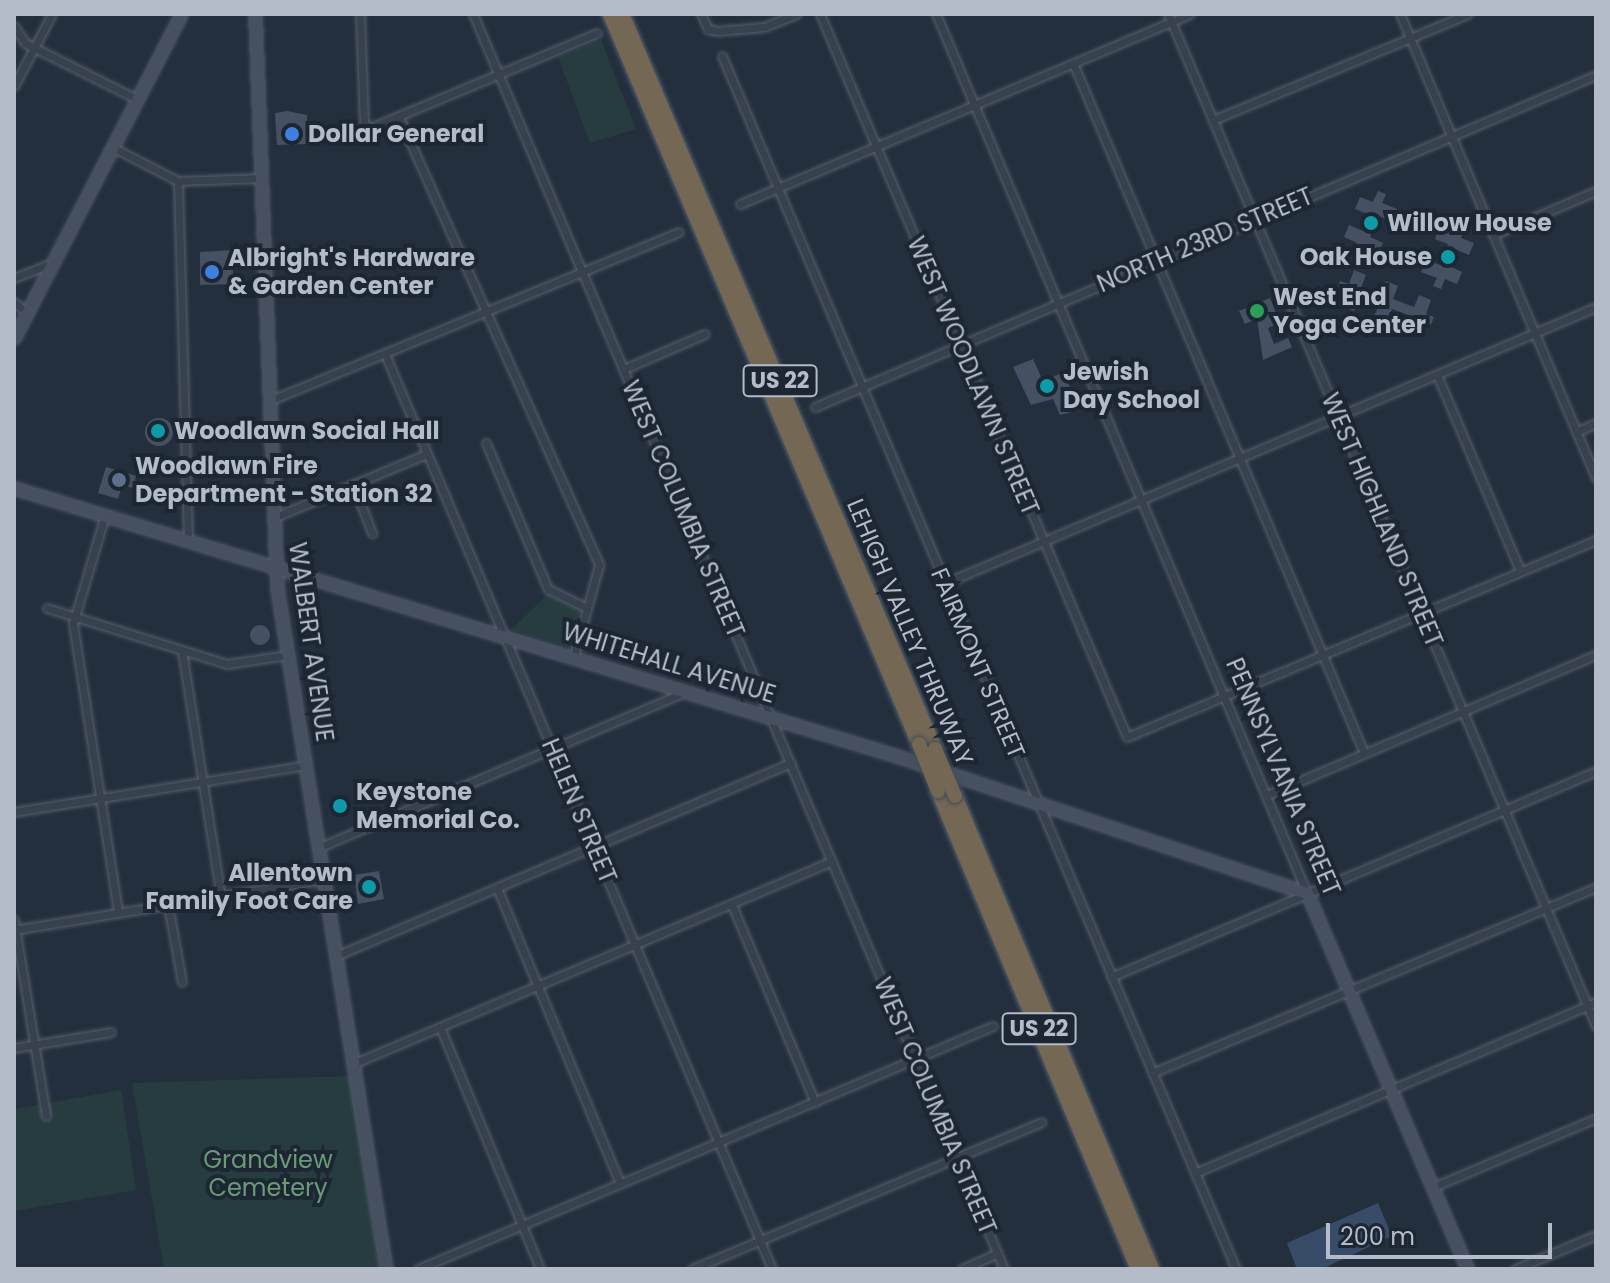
<!DOCTYPE html>
<html>
<head>
<meta charset="utf-8">
<style>
	body { margin:0 }
	#map { position:relative; width:1610px; height:1283px; overflow:hidden; background:#242f3e; font-family:Poppins,sans-serif }
	div>[style] { position:absolute }
	.green>* { inset:0; background:#263c3f }
	.water>* { inset:0; background:#394c67 }
	.building>* { inset:0; background:#455162 }
	.round { border-radius:50% }
	.roads { filter:drop-shadow(0 0 2px #565f6c) drop-shadow(0 0 2px #565f6c) }
	.street>* { height:7px; margin:-3.5px; padding:0 3.5px; transform-origin:3.5px; border-radius:3.5px; background:#38414e }
	.secondary>* { height:11px; margin:-5.5px; padding:0 5.5px; transform-origin:5.5px; border-radius:5.5px; background:#465061 }
	.highway>* { height:14px; margin:-7px; padding:0 7px; transform-origin:7px; border-radius:7px; background:#746855 }
	.bridges { filter:drop-shadow(0 0 2px #434c59) drop-shadow(0 0 2px #434c59) }
	.highway-bridge>* { height:14px; margin:-7px; padding:0 7px; transform-origin:7px; border-radius:7px; background:#746855 }
	.dots>* { width:22px; height:22px; translate:-50% -50%; box-sizing:border-box; border:4px solid #1d2633; border-radius:50% }
	span { translate:-50% -50%; white-space:nowrap; text-align:center; line-height:1.15; -webkit-text-stroke:8px #1d2633; paint-order:stroke }
	.shield-label span { padding:2px 6px; background:#1d2633; border:2px solid; border-radius:6px; -webkit-text-stroke-width:0 }
	.shield-label { font-size:22px; color:#b4bcc9; font-weight:700 }
	.poi-label { font-size:24px; color:#b4bcc9; font-weight:700 }
	.left { translate:0 -50%; text-align:left }
	.right { translate:-100% -50%; text-align:right }
	.street-label { font-size:24px; color:#b4bcc9 }
	.park-label { font-size:24px; color:#6b9a76 }
	.frame { position:absolute; inset:0; border:16px solid #b4bcc9; pointer-events:none }
	.scale { position:absolute; left:1326px; top:1223px; width:226px; height:36px; box-sizing:border-box; border:4px solid #b4bcc9; border-top:0; padding-left:10px; font-size:24px; line-height:28px; white-space:nowrap; color:#b4bcc9; -webkit-text-stroke:6px #1d2633; paint-order:stroke }
</style>
</head>
<body>
<div id="map">
	<div class="green">
		<div style="clip-path:polygon(601px 40px,636px 129px,590px 143px,558px 57px)"></div>
		<div style="clip-path:polygon(547px 595px,581px 609px,570px 647px,511px 630px)"></div>
		<div style="clip-path:polygon(351px 1076px,378px 1269px,164px 1269px,132px 1083px)"></div>
		<div style="clip-path:polygon(121px 1090px,136px 1190px,14px 1211px,14px 1109px)"></div>
	</div>
	<div class="water">
		<div style="clip-path:polygon(1378px 1203px,1392px 1236px,1322px 1269px,1297px 1269px,1287px 1243px)"></div>
	</div>
	<div class="building">
		<div style="clip-path:polygon(287px 111px,307px 115px,307px 144px,277px 145px,275px 113px)"></div>
		<div style="clip-path:polygon(1378px 191px,1386px 194px,1382px 203px,1397px 209px,1391px 221px,1379px 216px,1370px 237px,1383px 243px,1378px 254px,1365px 248px,1360px 258px,1352px 254px,1357px 243px,1344px 237px,1349px 225px,1363px 231px,1370px 215px,1355px 209px,1360px 197px,1373px 202px)"></div>
		<div style="clip-path:polygon(1458px 224px,1465px 227px,1461px 238px,1474px 243px,1469px 255px,1455px 249px,1449px 266px,1462px 272px,1457px 284px,1445px 279px,1441px 289px,1433px 286px,1437px 278px,1421px 272px,1426px 260px,1440px 265px,1448px 244px,1435px 239px,1440px 226px,1455px 232px)"></div>
		<div style="clip-path:polygon(233px 250px,233px 284px,200px 285px,200px 252px)"></div>
		<div style="clip-path:polygon(1354px 270px,1366px 275px,1361px 288px,1380px 295px,1386px 281px,1398px 286px,1393px 299px,1414px 307px,1419px 295px,1431px 300px,1426px 314px,1434px 317px,1431px 325px,1420px 321px,1415px 334px,1402px 329px,1408px 315px,1392px 309px,1386px 323px,1373px 318px,1379px 305px,1360px 297px,1354px 311px,1343px 307px,1348px 293px,1337px 289px,1340px 281px,1349px 284px)"></div>
		<div style="clip-path:polygon(1270px 298px,1280px 323px,1268px 328px,1274px 344px,1288px 338px,1292px 347px,1263px 360px,1257px 319px,1245px 324px,1239px 311px)"></div>
		<div style="clip-path:polygon(1033px 359px,1043px 381px,1064px 372px,1077px 406px,1072px 412px,1060px 415px,1053px 399px,1031px 405px,1013px 367px)"></div>
		<div class="round" style="left:145px;top:418px;width:28px;height:28px"></div>
		<div style="clip-path:polygon(106px 467px,136px 476px,133px 488px,122px 485px,118px 499px,98px 493px)"></div>
		<div class="round" style="left:250px;top:625px;width:20px;height:20px"></div>
		<div style="clip-path:polygon(379px 871px,384px 899px,358px 904px,354px 875px)"></div>
	</div>
	<div class="roads">
		<div class="street">
			<div style="left:360px;top:14px;width:109px;rotate:87.9deg"></div>
			<div style="left:364px;top:123px;width:8px;rotate:40deg"></div>
			<div style="left:370px;top:128px;width:246px;rotate:-22.7deg"></div>
			<div style="left:473px;top:14px;width:1363px;rotate:67.07deg"></div>
			<div style="left:701px;top:14px;width:17px;rotate:65deg"></div>
			<div style="left:708px;top:29px;width:9px;rotate:13deg"></div>
			<div style="left:717px;top:31px;width:47px;rotate:-4.9deg"></div>
			<div style="left:764px;top:27px;width:35px;rotate:-22deg"></div>
			<div style="left:820px;top:14px;width:785px;rotate:66.99deg"></div>
			<div style="left:1127px;top:737px;width:509px;rotate:-22.78deg"></div>
			<div style="left:936px;top:14px;width:954px;rotate:67.12deg"></div>
			<div style="left:1168px;top:14px;width:1099px;rotate:67.08deg"></div>
			<div style="left:1400px;top:14px;width:504px;rotate:67.1deg"></div>
			<div style="left:14px;top:26px;width:20px;rotate:57deg"></div>
			<div style="left:25px;top:43px;width:123px;rotate:26.6deg"></div>
			<div style="left:722px;top:56px;width:1317px;rotate:67.04deg"></div>
			<div style="left:1073px;top:63px;width:749px;rotate:67.13deg"></div>
			<div style="left:14px;top:86px;width:81px;rotate:-62.2deg"></div>
			<div style="left:399px;top:117px;width:491px;rotate:65.9deg"></div>
			<div style="left:599px;top:565px;width:94px;rotate:105.4deg"></div>
			<div style="left:1213px;top:120px;width:276px;rotate:-22.6deg"></div>
			<div style="left:112px;top:147px;width:74px;rotate:27.3deg"></div>
			<div style="left:178px;top:181px;width:83px;rotate:-2.1deg"></div>
			<div style="left:178px;top:181px;width:359px;rotate:88.4deg"></div>
			<div style="left:740px;top:204px;width:488px;rotate:-22.9deg"></div>
			<div style="left:1493px;top:235px;width:112px;rotate:-23.1deg"></div>
			<div style="left:14px;top:278px;width:41px;rotate:-21.5deg"></div>
			<div style="left:14px;top:302px;width:17px;rotate:40deg"></div>
			<div style="left:385px;top:354px;width:993px;rotate:67.07deg"></div>
			<div style="left:624px;top:369px;width:88px;rotate:-23.4deg"></div>
			<div style="left:1437px;top:375px;width:213px;rotate:67deg"></div>
			<div style="left:269px;top:401px;width:443px;rotate:-22.4deg"></div>
			<div style="left:815px;top:407px;width:849px;rotate:-23.03deg"></div>
			<div style="left:1576px;top:432px;width:22px;rotate:-24deg"></div>
			<div style="left:486px;top:443px;width:159px;rotate:67deg"></div>
			<div style="left:548px;top:589px;width:43px;rotate:26deg"></div>
			<div style="left:353px;top:484px;width:53px;rotate:68.8deg"></div>
			<div style="left:105px;top:515px;width:114px;rotate:106.4deg"></div>
			<div style="left:73px;top:624px;width:291px;rotate:81.1deg"></div>
			<div style="left:273px;top:518px;width:166px;rotate:-22.7deg"></div>
			<div style="left:945px;top:583px;width:707px;rotate:-22.98deg"></div>
			<div style="left:47px;top:608px;width:189px;rotate:17.3deg"></div>
			<div style="left:227px;top:664px;width:61px;rotate:-8.5deg"></div>
			<div style="left:182px;top:651px;width:249px;rotate:81deg"></div>
			<div style="left:1267px;top:795px;width:358px;rotate:-23.1deg"></div>
			<div style="left:14px;top:812px;width:296px;rotate:-9.1deg"></div>
			<div style="left:320px;top:847px;width:397px;rotate:-23deg"></div>
			<div style="left:497px;top:888px;width:320px;rotate:67.4deg"></div>
			<div style="left:168px;top:905px;width:78px;rotate:79.7deg"></div>
			<div style="left:732px;top:905px;width:214px;rotate:67.2deg"></div>
			<div style="left:14px;top:920px;width:198px;rotate:80.7deg"></div>
			<div style="left:14px;top:930px;width:315px;rotate:-9.3deg"></div>
			<div style="left:338px;top:955px;width:492px;rotate:-23deg"></div>
			<div style="left:1111px;top:977px;width:527px;rotate:-23.01deg"></div>
			<div style="left:440px;top:1027px;width:262px;rotate:67.5deg"></div>
			<div style="left:14px;top:1048px;width:98px;rotate:-9.4deg"></div>
			<div style="left:355px;top:1063px;width:518px;rotate:-22.95deg"></div>
			<div style="left:1152px;top:1073px;width:481px;rotate:-22.7deg"></div>
			<div style="left:1195px;top:1173px;width:436px;rotate:-23.1deg"></div>
			<div style="left:1433px;top:1187px;width:177px;rotate:-22.9deg"></div>
			<div style="left:418px;top:1269px;width:624px;rotate:-22.91deg"></div>
			<div style="left:692px;top:1269px;width:379px;rotate:-22.8deg"></div>
			<div style="left:962px;top:1269px;width:39px;rotate:-24deg"></div>
			<div style="left:1515px;top:1269px;width:88px;rotate:-22.8deg"></div>
		</div>
		<div class="secondary">
			<div style="left:255px;top:14px;width:574px;rotate:87.81deg"></div>
			<div style="left:277px;top:588px;width:690px;rotate:80.91deg"></div>
			<div style="left:14px;top:338px;width:365px;rotate:-62.7deg"></div>
			<div style="left:14px;top:488px;width:923px;rotate:16.88deg"></div>
			<div style="left:897px;top:756px;width:432px;rotate:18.5deg"></div>
			<div style="left:1307px;top:893px;width:409px;rotate:66.9deg"></div>
		</div>
		<div class="highway">
			<div style="left:610px;top:14px;width:793px;rotate:67.06deg"></div>
			<div style="left:622px;top:14px;width:799px;rotate:66.93deg"></div>
			<div style="left:938px;top:791px;width:518px;rotate:67.3deg"></div>
			<div style="left:955px;top:796px;width:512px;rotate:67.39deg"></div>
		</div>
	</div>
	<div class="bridges">
		<div class="highway-bridge">
			<div style="left:919px;top:744px;width:51px;rotate:68deg"></div>
			<div style="left:935px;top:749px;width:51px;rotate:66.9deg"></div>
		</div>
	</div>
	<div class="dots">
		<div style="left:292px;top:134px;background:#3f7fe0"></div>
		<div style="left:1371px;top:223px;background:#0f9aa8"></div>
		<div style="left:1448px;top:257px;background:#0f9aa8"></div>
		<div style="left:212px;top:272px;background:#3f7fe0"></div>
		<div style="left:1257px;top:311px;background:#2e9e5b"></div>
		<div style="left:1047px;top:386px;background:#0f9aa8"></div>
		<div style="left:158px;top:431px;background:#0f9aa8"></div>
		<div style="left:119px;top:480px;background:#5c6f8a"></div>
		<div style="left:340px;top:806px;background:#0f9aa8"></div>
		<div style="left:369px;top:887px;background:#0f9aa8"></div>
	</div>
	<div class="shield-label">
		<span style="left:780px;top:381px">US 22</span>
		<span style="left:1039px;top:1029px">US 22</span>
	</div>
	<div class="poi-label">
		<span class="left" style="left:308px;top:134px">Dollar General</span>
		<span class="left" style="left:1387px;top:223px">Willow House</span>
		<span class="right" style="left:1432px;top:257px">Oak House</span>
		<span class="left" style="left:228px;top:272px">Albright's Hardware<br>&amp; Garden Center</span>
		<span class="left" style="left:1273px;top:311px">West End<br>Yoga Center</span>
		<span class="left" style="left:1063px;top:386px">Jewish<br>Day School</span>
		<span class="left" style="left:174px;top:431px">Woodlawn Social Hall</span>
		<span class="left" style="left:135px;top:480px">Woodlawn Fire<br>Department - Station 32</span>
		<span class="left" style="left:356px;top:806px">Keystone<br>Memorial Co.</span>
		<span class="right" style="left:353px;top:887px">Allentown<br>Family Foot Care</span>
	</div>
	<div class="street-label">
		<span style="left:1205px;top:240px;rotate:-23deg">NORTH 23RD STREET</span>
		<span style="left:973px;top:376px;rotate:67deg">WEST WOODLAWN STREET</span>
		<span style="left:683px;top:509px;rotate:67deg">WEST COLUMBIA STREET</span>
		<span style="left:1382px;top:520px;rotate:67deg">WEST HIGHLAND STREET</span>
		<span style="left:910px;top:632px;rotate:67deg">LEHIGH VALLEY THRUWAY</span>
		<span style="left:311px;top:642px;rotate:82deg">WALBERT AVENUE</span>
		<span style="left:669px;top:663px;rotate:17deg">WHITEHALL AVENUE</span>
		<span style="left:978px;top:663px;rotate:67deg">FAIRMONT STREET</span>
		<span style="left:1283px;top:777px;rotate:67deg">PENNSYLVANIA STREET</span>
		<span style="left:579px;top:811px;rotate:67deg">HELEN STREET</span>
		<span style="left:935px;top:1106px;rotate:67deg">WEST COLUMBIA STREET</span>
	</div>
	<div class="park-label">
		<span style="left:268px;top:1174px">Grandview<br>Cemetery</span>
	</div>
	<div class="frame"></div>
	<div class="scale">200 m</div>
</div>
</body>
</html>
